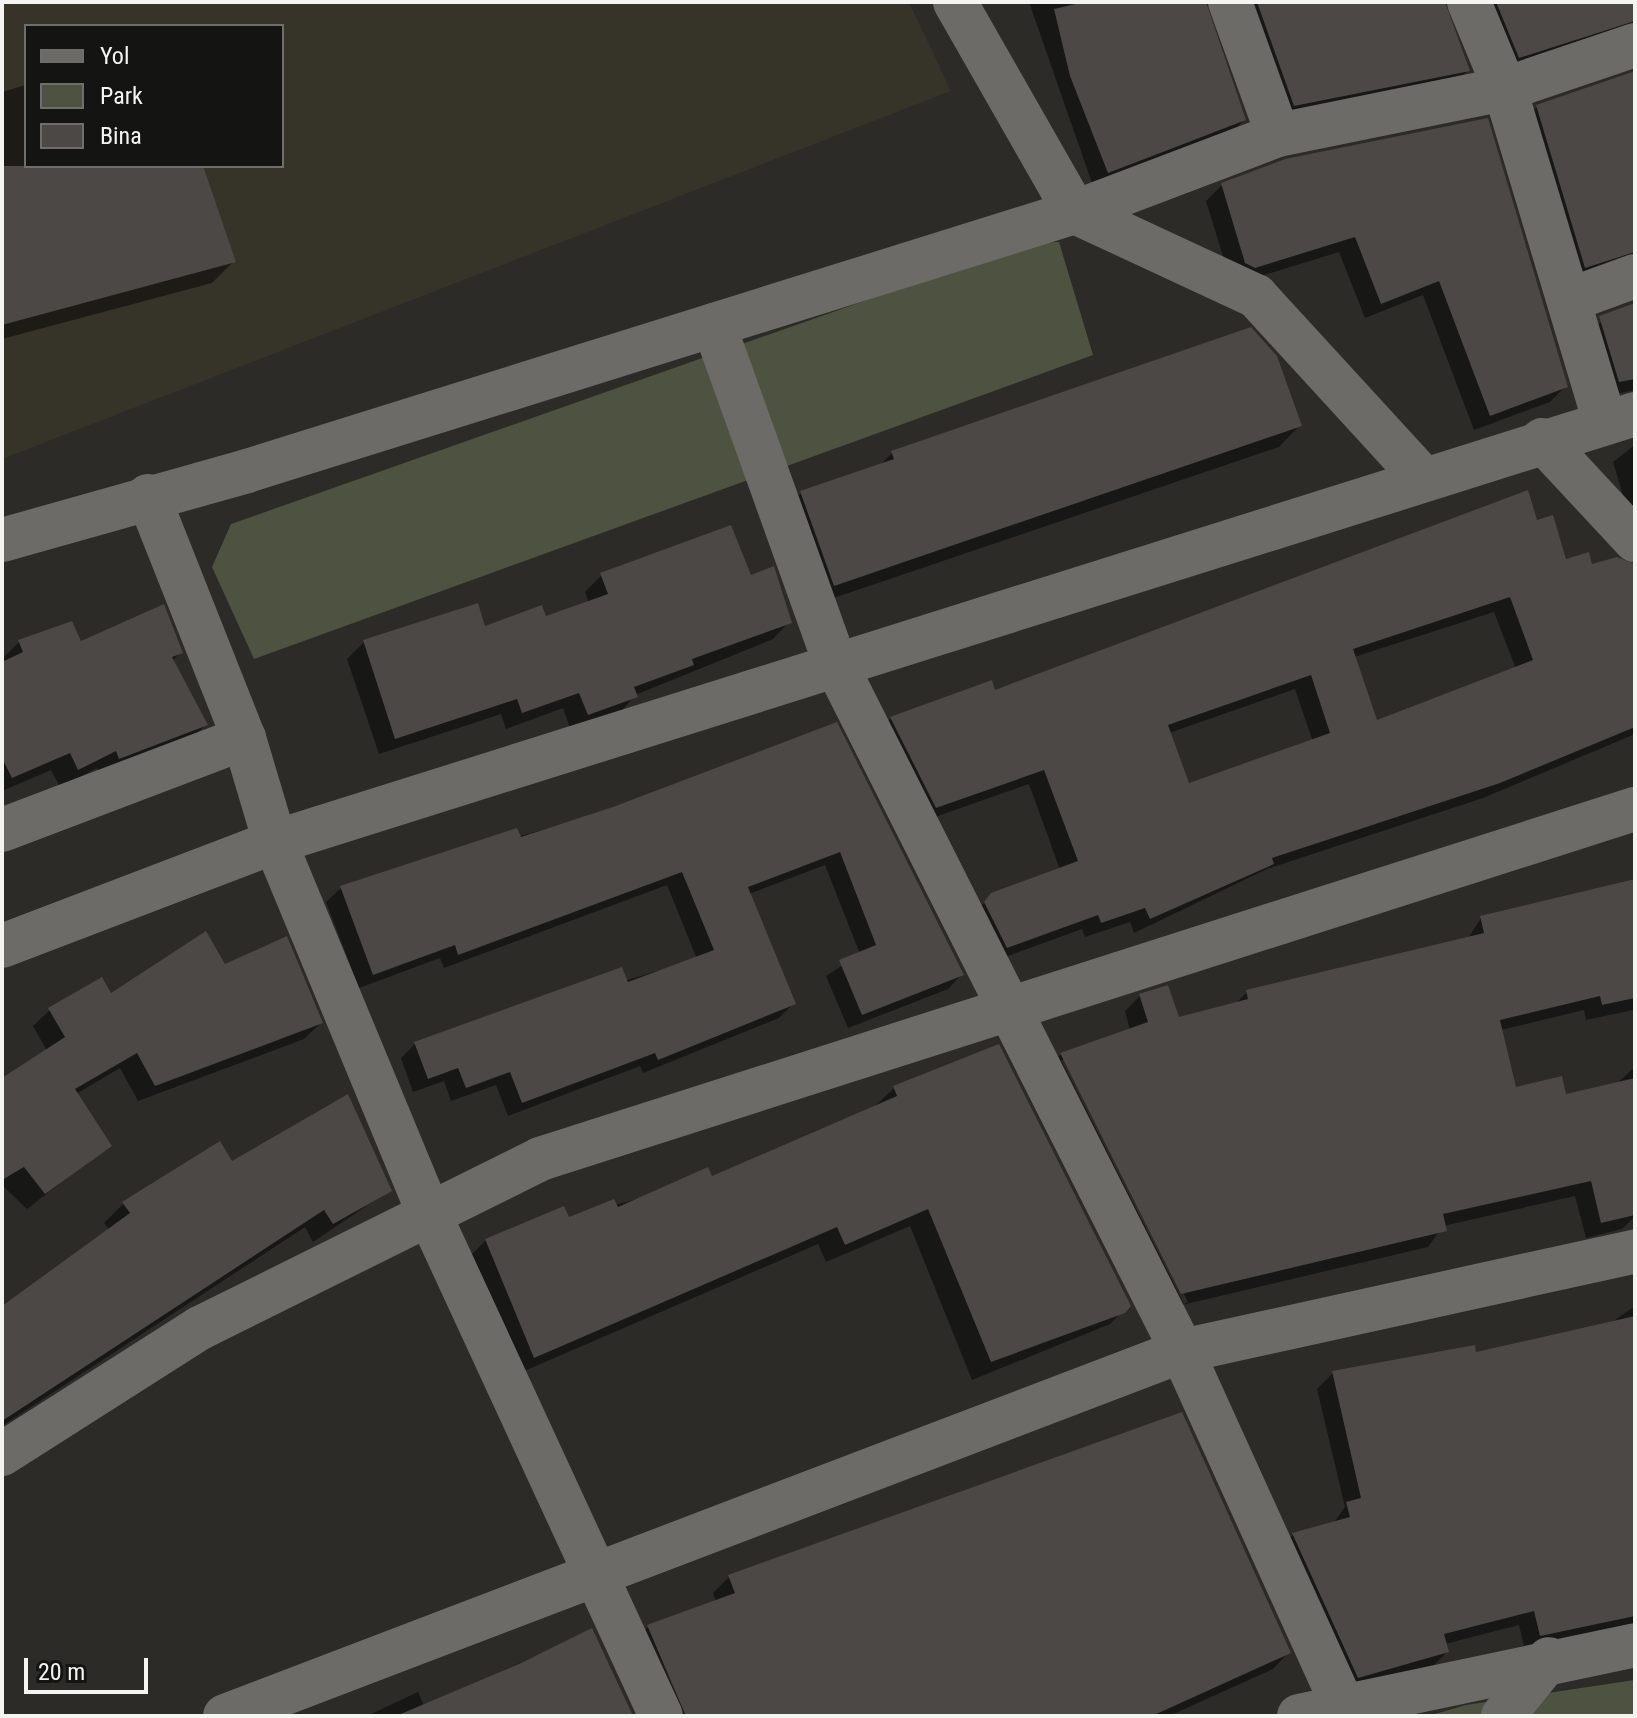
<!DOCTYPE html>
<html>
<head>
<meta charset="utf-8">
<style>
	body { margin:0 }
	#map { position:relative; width:1637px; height:1718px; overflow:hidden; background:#2c2b28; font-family:"Roboto Condensed",sans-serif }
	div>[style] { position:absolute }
	.built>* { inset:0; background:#363329 }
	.green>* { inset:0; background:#4d5340 }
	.shadow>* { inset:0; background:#0007 }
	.building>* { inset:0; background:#4c4846 }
	.minor>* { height:44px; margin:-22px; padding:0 22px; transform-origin:22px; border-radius:22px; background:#6c6b67 }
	span { translate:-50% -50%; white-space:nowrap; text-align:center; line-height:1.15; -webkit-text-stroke:8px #141412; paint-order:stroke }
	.frame { position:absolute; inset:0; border:4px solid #f4f4f1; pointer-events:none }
	.legend { position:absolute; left:24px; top:24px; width:260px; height:144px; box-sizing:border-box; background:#141412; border:2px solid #6e6e6b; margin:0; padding:10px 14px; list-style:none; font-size:24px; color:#f4f4f1 }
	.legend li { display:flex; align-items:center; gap:16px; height:40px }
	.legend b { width:40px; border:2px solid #6e6e6b }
	.scale { position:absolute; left:24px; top:1658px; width:124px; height:36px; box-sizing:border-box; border:4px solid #f4f4f1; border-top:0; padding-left:10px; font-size:24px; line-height:28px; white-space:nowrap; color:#f4f4f1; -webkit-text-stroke:6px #141412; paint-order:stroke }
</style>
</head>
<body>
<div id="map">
	<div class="built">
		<div style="clip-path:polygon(evenodd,2px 2px,909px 2px,951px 91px,2px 459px,2px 2px,26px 26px,282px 26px,282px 166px,26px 166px,26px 26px)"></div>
	</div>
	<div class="green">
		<div style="clip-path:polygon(1059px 242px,1093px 355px,254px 659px,212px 567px,231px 524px,1029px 243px)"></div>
		<div style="clip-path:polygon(1635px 1680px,1635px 1716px,1428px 1716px,1466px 1705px)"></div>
	</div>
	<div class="shadow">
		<div style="clip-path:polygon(1029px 2px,1206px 2px,1244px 120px,1229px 135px,1093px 186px)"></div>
		<div style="clip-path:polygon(1232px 2px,1443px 2px,1468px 70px,1453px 85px,1279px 120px)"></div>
		<div style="clip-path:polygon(1474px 2px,1635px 2px,1635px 40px,1504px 71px)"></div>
		<div style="clip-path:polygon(1635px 71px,1635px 275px,1570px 281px,1522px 122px,1537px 107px)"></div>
		<div style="clip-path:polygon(26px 85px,26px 166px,201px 166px,234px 261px,212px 283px,2px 339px,2px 92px)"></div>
		<div style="clip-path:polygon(1486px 120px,1566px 386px,1550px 402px,1474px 430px,1423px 295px,1365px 318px,1339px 252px,1238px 283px,1230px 279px,1206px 201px,1222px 185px)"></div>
		<div style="clip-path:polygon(1635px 303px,1635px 390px,1604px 396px,1585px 332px)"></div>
		<div style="clip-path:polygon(1299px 426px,1279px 447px,813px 605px,781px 513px,801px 493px,879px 466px,892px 453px)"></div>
		<div style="clip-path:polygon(1635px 445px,1635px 535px,1613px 462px)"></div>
		<div style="clip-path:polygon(evenodd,1536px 522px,1565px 561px,1591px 566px,1635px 621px,1635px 734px,1483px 798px,1267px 869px,1134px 933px,1130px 922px,1085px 937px,1082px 929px,991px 962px,976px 911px,992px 895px,1060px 870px,1029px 784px,921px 822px,876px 734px,891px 718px,994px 693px,1536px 522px,1494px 612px,1516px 669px,1376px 723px,1354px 657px,1494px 612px,1536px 522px,1295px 689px,1313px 742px,1188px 786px,1169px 733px,1295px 689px)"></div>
		<div style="clip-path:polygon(602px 575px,750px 577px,789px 622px,773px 639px,635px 695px,619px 714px,571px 731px,563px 708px,506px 729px,501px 714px,379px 754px,347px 659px,364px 642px,545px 618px,589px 603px,585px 592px)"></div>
		<div style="clip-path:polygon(19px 642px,181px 652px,172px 661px,206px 724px,188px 743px,101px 776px,97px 768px,60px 787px,51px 770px,2px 791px,2px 659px)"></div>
		<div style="clip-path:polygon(836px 724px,962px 974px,948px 989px,848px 1028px,826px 976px,860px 954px,825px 865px,749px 894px,794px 1003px,779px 1018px,643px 1073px,640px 1066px,508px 1116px,496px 1085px,451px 1101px,444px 1081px,413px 1092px,401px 1058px,415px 1044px,697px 959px,667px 885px,444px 968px,440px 958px,359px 988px,326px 902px,341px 888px,614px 809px)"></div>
		<div style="clip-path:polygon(evenodd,1635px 879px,1635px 1019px,1633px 1010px,1586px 1020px,1584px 1010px,1501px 1030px,1515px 1089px,1564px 1096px,1616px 1084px,1635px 1067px,1635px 1216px,1622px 1229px,1586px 1238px,1575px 1196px,1443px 1226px,1428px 1247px,1165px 1309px,1045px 1070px,1061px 1054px,1130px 1030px,1125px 1011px,1141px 995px,1177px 1020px,1234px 1005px,1247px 992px,1467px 940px,1481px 918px,1635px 879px,1061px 1060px,1066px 1060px,1188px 1302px,1184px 1304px,1061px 1060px)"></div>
		<div style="clip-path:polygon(224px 967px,321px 1023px,304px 1039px,138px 1101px,120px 1068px,76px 1094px,109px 1145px,27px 1209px,2px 1185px,2px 1079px,47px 1051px,33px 1026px,50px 1010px)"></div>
		<div style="clip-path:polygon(894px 1088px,1129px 1305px,1110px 1324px,972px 1380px,910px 1226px,826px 1262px,818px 1244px,515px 1375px,467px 1259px,486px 1240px,710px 1179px,875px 1106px)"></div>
		<div style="clip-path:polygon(232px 1164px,390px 1190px,313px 1242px,305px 1227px,2px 1426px,2px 1311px,110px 1231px,104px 1223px,124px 1203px)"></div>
		<div style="clip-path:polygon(1635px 1306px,1635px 1623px,1525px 1650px,1519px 1625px,1445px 1644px,1447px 1652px,1432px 1667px,1342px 1692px,1278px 1550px,1293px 1535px,1333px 1524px,1345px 1507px,1317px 1389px,1333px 1373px,1475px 1354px,1609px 1324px)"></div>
		<div style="clip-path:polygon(729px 1577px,1289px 1652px,1273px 1669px,1169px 1716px,687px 1716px,648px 1633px,686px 1716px,665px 1716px,632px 1643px,648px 1627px,716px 1602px,713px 1593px)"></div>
		<div style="clip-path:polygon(591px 1631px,631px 1716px,367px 1716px,418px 1692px,424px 1706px)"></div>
	</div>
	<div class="building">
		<div style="clip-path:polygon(1084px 2px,1206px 2px,1246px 120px,1108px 173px,1070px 76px,1054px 9px)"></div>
		<div style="clip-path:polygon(1257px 2px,1445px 2px,1470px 71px,1294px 106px)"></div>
		<div style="clip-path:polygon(1496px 2px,1635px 2px,1635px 21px,1519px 58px)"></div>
		<div style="clip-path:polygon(1635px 71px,1635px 252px,1585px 268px,1536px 105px)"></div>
		<div style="clip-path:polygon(1488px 118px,1568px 387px,1490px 416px,1439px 281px,1381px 304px,1355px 237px,1255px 268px,1245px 263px,1221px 183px,1285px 159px)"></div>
		<div style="clip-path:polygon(2px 166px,203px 166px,236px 262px,2px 325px)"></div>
		<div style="clip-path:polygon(1635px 303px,1635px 379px,1619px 382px,1599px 316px)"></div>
		<div style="clip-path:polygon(1251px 327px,1277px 356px,1302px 426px,834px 586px,800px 491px,894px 459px,891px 451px)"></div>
		<div style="clip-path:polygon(evenodd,1528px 490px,1537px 520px,1553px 515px,1566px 559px,1589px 552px,1592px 564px,1617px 557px,1635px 564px,1635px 727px,1500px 783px,1272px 858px,1274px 864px,1150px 919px,1145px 908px,1101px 923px,1098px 915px,1007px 948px,984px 902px,991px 893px,1078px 861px,1044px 770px,936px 808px,890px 717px,992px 680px,995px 690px,1528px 490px,1510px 597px,1533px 660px,1377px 720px,1353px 649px,1510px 597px,1528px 490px,1311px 675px,1330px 733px,1189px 783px,1168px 725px,1311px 675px)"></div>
		<div style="clip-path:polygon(731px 525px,751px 575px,774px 566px,792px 623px,692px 659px,694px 665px,634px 687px,638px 697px,588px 715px,579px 693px,522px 713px,517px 699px,395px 739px,363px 640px,478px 603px,485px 626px,542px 605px,546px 616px,608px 594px,600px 573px)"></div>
		<div style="clip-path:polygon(164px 604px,183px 653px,172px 657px,208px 725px,119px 759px,116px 751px,78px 770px,70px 753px,12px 778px,2px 758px,2px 662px,23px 652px,18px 640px,72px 621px,81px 641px)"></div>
		<div style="clip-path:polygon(837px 722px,964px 975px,862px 1015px,839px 960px,876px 945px,840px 852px,748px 887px,796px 1004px,658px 1060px,655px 1053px,522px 1103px,510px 1072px,466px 1088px,458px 1068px,428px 1079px,414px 1042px,622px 967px,628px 982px,714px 950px,682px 872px,458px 955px,455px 945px,373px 975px,340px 886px,517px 828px,521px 837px,613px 807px)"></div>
		<div style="clip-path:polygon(1635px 879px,1635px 998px,1602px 1005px,1600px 996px,1500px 1020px,1516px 1087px,1562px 1076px,1566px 1094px,1635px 1078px,1635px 1215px,1601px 1223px,1591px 1181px,1443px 1214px,1447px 1231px,1181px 1294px,1060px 1053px,1148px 1022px,1139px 994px,1168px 985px,1179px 1017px,1248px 999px,1246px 990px,1484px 933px,1480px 916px)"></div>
		<div style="clip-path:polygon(206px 931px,225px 964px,287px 936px,323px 1023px,155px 1086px,137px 1053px,75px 1089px,112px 1146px,45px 1194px,24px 1167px,2px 1180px,2px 1078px,65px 1037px,48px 1008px,102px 977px,111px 993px)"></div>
		<div style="clip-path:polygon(999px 1044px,1131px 1306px,1125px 1313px,991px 1362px,928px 1209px,845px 1245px,837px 1227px,534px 1358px,485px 1239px,564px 1206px,569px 1217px,614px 1199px,618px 1207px,708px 1167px,712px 1176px,897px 1096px,893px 1086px)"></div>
		<div style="clip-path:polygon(348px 1094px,392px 1191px,333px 1224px,324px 1210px,2px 1421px,2px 1306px,130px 1213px,122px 1202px,220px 1141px,232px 1161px)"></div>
		<div style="clip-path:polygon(1635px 1316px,1635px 1616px,1540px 1636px,1534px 1611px,1444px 1634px,1449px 1652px,1358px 1678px,1292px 1533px,1350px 1517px,1346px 1502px,1361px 1498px,1332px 1371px,1475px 1345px,1476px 1352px)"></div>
		<div style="clip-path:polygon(1182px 1412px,1291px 1653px,1152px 1716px,686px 1716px,647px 1625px,735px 1593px,728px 1575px)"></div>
		<div style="clip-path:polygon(592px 1628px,633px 1716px,396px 1716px,521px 1663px)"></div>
	</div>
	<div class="minor">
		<div style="left:955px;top:2px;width:242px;rotate:60.3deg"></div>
		<div style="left:1075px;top:212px;width:200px;rotate:24.9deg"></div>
		<div style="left:1256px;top:296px;width:244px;rotate:47.5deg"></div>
		<div style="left:1230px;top:2px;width:141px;rotate:70.2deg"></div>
		<div style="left:1469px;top:2px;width:94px;rotate:67.5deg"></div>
		<div style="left:1505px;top:89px;width:348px;rotate:73.3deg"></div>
		<div style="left:1572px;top:299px;width:67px;rotate:-20.1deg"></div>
		<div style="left:714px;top:325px;width:361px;rotate:70.3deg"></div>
		<div style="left:836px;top:665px;width:768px;rotate:63.23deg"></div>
		<div style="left:1182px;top:1351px;width:385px;rotate:65.6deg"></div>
		<div style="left:1542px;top:440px;width:137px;rotate:47.1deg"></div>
		<div style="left:148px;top:496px;width:260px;rotate:68.4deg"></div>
		<div style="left:244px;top:738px;width:109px;rotate:73.4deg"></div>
		<div style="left:275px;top:842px;width:397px;rotate:67.5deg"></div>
		<div style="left:427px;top:1209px;width:558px;rotate:65.22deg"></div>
		<div style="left:2px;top:540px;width:255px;rotate:-15.7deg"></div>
		<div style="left:247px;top:471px;width:868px;rotate:-17.37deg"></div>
		<div style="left:1075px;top:212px;width:217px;rotate:-20.8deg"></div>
		<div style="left:1278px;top:135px;width:232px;rotate:-11.5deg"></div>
		<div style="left:1505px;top:89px;width:137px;rotate:-18.7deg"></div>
		<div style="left:2px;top:830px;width:259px;rotate:-20.8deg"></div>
		<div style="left:2px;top:946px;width:292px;rotate:-20.9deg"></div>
		<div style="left:275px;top:842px;width:1426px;rotate:-17.47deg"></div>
		<div style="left:2px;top:1454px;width:235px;rotate:-32.5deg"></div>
		<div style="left:200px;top:1328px;width:380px;rotate:-26.4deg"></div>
		<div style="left:540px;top:1159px;width:1150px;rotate:-17.73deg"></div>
		<div style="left:225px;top:1716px;width:1024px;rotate:-20.88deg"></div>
		<div style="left:1182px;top:1351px;width:464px;rotate:-12.4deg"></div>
		<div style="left:1299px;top:1716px;width:343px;rotate:-11.9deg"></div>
		<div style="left:1503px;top:1716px;width:73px;rotate:-51.1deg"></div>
	</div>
	<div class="frame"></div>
	<ul class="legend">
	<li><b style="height:10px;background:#6c6b67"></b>Yol</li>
	<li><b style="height:22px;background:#4d5340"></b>Park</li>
	<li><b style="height:22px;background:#4c4846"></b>Bina</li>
	</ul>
	<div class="scale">20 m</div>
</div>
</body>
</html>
